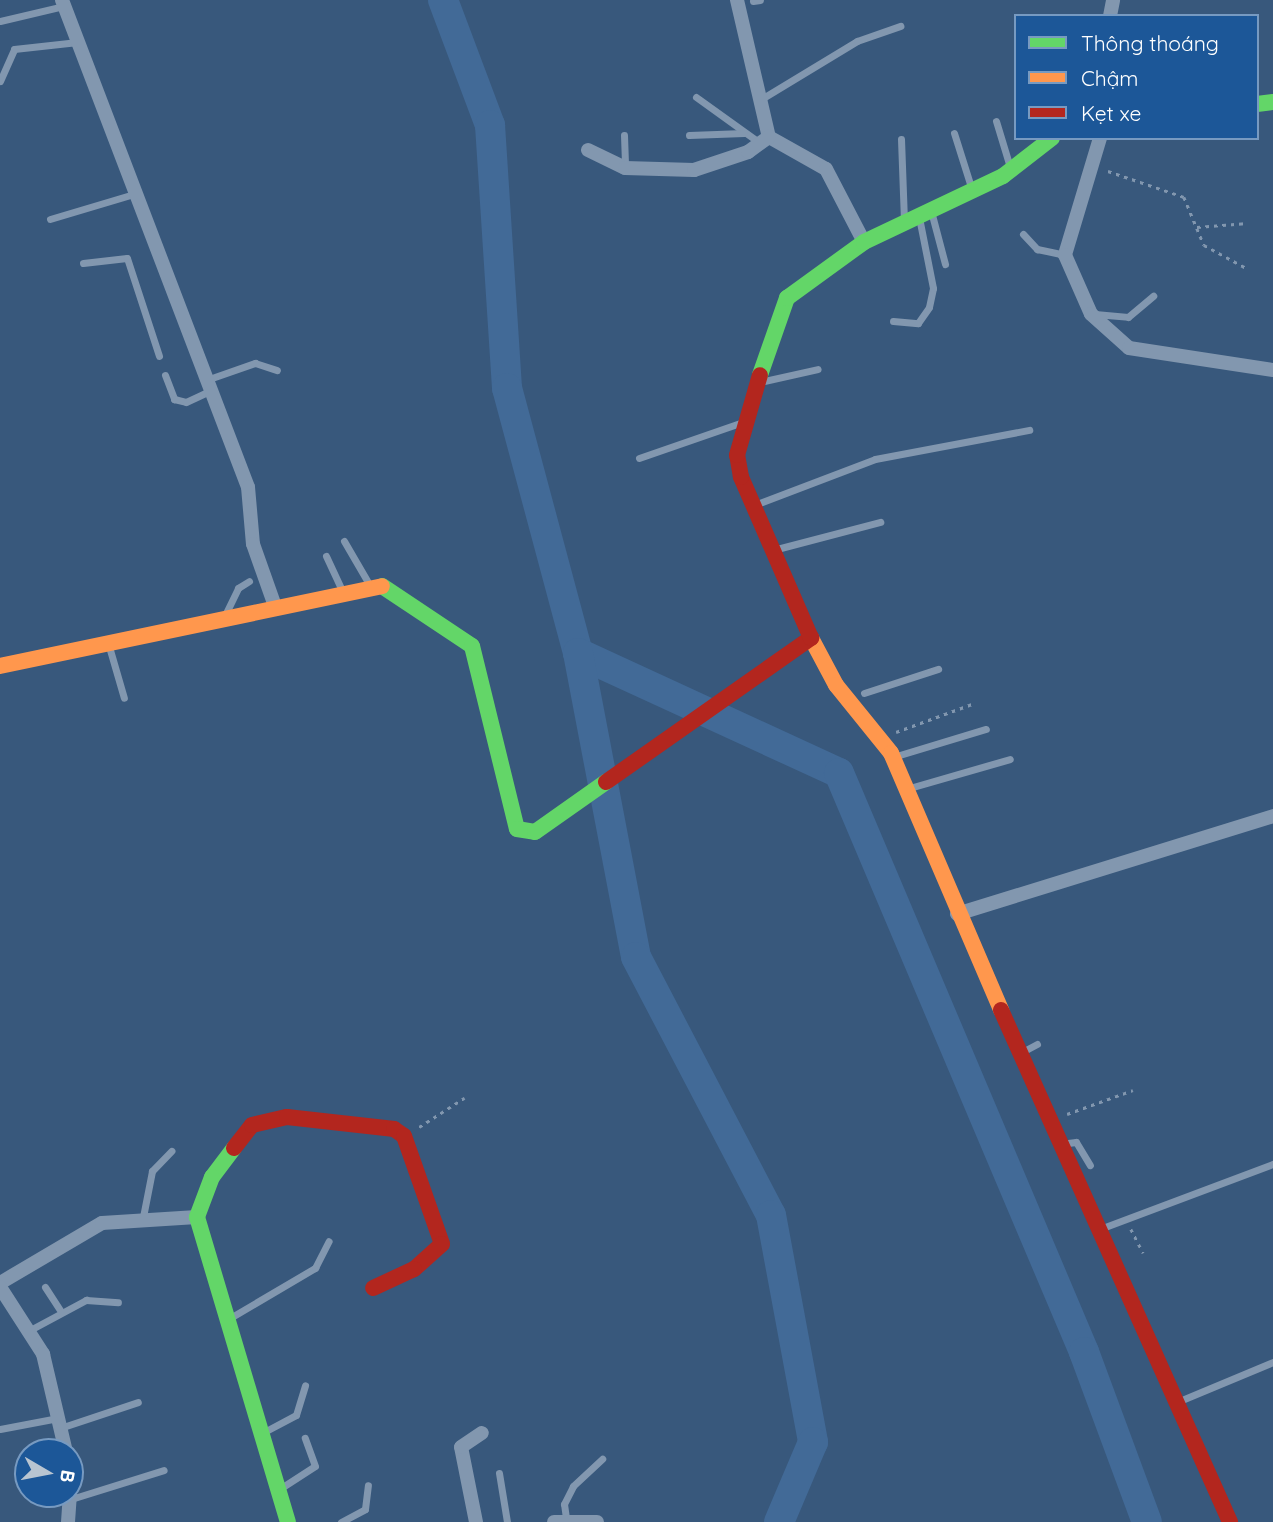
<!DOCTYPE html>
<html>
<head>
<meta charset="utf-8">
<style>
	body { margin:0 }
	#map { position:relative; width:1273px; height:1522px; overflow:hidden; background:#38587c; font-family:Quicksand,sans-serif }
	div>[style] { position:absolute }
	.river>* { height:30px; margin:-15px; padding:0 15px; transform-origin:15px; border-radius:15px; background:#426a97 }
	.path>* { height:2.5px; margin-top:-1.25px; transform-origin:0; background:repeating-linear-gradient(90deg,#8297af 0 3.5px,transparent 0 8.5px) }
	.lane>* { height:7px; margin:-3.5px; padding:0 3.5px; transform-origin:3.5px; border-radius:3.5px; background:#8297af }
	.street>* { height:14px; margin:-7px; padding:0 7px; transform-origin:7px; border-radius:7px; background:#8297af }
	.fast>* { height:16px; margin:-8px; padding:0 8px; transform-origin:8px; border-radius:8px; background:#63d668 }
	.slow>* { height:16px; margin:-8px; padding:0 8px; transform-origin:8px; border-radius:8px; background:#ff974d }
	.jam>* { height:16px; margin:-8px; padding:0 8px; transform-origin:8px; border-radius:8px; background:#b3261e }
	span { translate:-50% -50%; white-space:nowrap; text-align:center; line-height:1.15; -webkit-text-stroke:6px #1c5798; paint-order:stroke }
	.legend { position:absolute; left:1014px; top:14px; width:245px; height:126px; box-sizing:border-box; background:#1c5798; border:2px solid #779ac1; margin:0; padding:9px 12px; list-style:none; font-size:21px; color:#fff }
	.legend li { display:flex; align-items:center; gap:14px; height:35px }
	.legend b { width:35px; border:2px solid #779ac1 }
	.north { position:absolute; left:14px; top:1438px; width:70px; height:70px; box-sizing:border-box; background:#1c5798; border:2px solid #779ac1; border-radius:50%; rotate:100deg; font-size:19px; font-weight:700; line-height:28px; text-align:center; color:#fff }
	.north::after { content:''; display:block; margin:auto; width:24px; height:32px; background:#b9c5d1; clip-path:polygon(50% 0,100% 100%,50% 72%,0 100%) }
</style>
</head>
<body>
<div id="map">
	<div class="river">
		<div style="left:443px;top:0;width:134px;rotate:69.4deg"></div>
		<div style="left:490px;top:125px;width:264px;rotate:86.3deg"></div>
		<div style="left:507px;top:388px;width:274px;rotate:75deg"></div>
		<div style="left:578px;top:653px;width:287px;rotate:24.7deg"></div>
		<div style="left:839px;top:773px;width:629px;rotate:67.06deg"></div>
		<div style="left:1084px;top:1352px;width:181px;rotate:69.7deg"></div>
		<div style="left:578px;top:653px;width:309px;rotate:79.2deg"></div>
		<div style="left:636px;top:957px;width:291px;rotate:62.4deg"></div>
		<div style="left:771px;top:1215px;width:231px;rotate:79.5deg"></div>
		<div style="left:813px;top:1442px;width:87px;rotate:113deg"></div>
	</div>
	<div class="path">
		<div style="left:1108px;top:171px;width:80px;rotate:18.9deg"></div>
		<div style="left:1184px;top:197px;width:52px;rotate:67.4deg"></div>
		<div style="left:1204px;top:245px;width:50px;rotate:28.6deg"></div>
		<div style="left:1197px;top:227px;width:51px;rotate:-4.5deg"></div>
		<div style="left:896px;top:732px;width:81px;rotate:-20.2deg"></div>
		<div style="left:1067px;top:1114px;width:70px;rotate:-20deg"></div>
		<div style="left:419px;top:1127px;width:54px;rotate:-32.8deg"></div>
		<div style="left:1131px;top:1229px;width:27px;rotate:63deg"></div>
	</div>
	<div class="lane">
		<div style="left:753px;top:1px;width:7px;rotate:-8deg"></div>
		<div style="left:0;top:21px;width:66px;rotate:-13.2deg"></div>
		<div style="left:0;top:81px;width:35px;rotate:-66deg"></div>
		<div style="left:14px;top:49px;width:64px;rotate:-6.2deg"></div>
		<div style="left:696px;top:97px;width:79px;rotate:35.7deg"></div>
		<div style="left:763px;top:98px;width:110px;rotate:-31.2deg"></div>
		<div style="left:857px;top:41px;width:46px;rotate:-19.2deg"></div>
		<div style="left:996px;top:121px;width:48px;rotate:73.1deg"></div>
		<div style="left:954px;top:133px;width:60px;rotate:72.5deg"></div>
		<div style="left:624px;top:135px;width:32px;rotate:88deg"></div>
		<div style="left:689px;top:135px;width:55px;rotate:-2.1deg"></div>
		<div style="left:901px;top:139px;width:83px;rotate:87.9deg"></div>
		<div style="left:931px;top:211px;width:55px;rotate:75.2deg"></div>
		<div style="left:50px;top:219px;width:91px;rotate:-16.6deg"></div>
		<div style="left:1023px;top:234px;width:21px;rotate:47deg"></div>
		<div style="left:1037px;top:249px;width:29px;rotate:12deg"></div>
		<div style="left:83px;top:263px;width:44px;rotate:-6.5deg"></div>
		<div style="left:127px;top:258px;width:103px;rotate:71.9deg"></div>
		<div style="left:1095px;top:314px;width:33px;rotate:5deg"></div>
		<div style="left:1128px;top:317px;width:33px;rotate:-40deg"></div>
		<div style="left:893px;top:321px;width:25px;rotate:5deg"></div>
		<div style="left:918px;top:323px;width:19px;rotate:-55deg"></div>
		<div style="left:929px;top:307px;width:19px;rotate:-78deg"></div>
		<div style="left:933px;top:288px;width:72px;rotate:-101.2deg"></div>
		<div style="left:165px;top:375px;width:26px;rotate:69deg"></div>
		<div style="left:174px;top:399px;width:12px;rotate:14deg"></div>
		<div style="left:186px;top:402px;width:29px;rotate:-25deg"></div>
		<div style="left:209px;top:379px;width:49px;rotate:-19.2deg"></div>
		<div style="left:255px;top:363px;width:23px;rotate:18deg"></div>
		<div style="left:760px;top:382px;width:59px;rotate:-12.6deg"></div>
		<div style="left:639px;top:458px;width:110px;rotate:-19.1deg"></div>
		<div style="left:754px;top:505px;width:129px;rotate:-20.8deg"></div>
		<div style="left:875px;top:459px;width:157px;rotate:-10.7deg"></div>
		<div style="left:344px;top:541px;width:50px;rotate:59.8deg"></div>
		<div style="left:773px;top:550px;width:111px;rotate:-14.7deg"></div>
		<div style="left:326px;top:556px;width:38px;rotate:65deg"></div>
		<div style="left:226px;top:613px;width:28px;rotate:-64deg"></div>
		<div style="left:238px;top:588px;width:13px;rotate:-32deg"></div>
		<div style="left:108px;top:643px;width:57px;rotate:73.8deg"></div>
		<div style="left:864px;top:693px;width:78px;rotate:-18deg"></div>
		<div style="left:893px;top:757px;width:97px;rotate:-16.8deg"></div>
		<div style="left:906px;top:789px;width:108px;rotate:-16.1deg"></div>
		<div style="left:1022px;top:1052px;width:17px;rotate:-28deg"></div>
		<div style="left:1060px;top:1144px;width:16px;rotate:-7deg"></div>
		<div style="left:1076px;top:1142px;width:27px;rotate:59deg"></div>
		<div style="left:142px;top:1222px;width:52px;rotate:-78.9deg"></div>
		<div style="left:152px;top:1171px;width:28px;rotate:-46deg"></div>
		<div style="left:1097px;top:1230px;width:188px;rotate:-20.6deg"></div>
		<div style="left:45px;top:1287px;width:27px;rotate:57deg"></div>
		<div style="left:230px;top:1318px;width:99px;rotate:-30.5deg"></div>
		<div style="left:315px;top:1268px;width:30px;rotate:-63deg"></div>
		<div style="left:30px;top:1330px;width:64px;rotate:-28.2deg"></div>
		<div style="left:86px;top:1300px;width:32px;rotate:4deg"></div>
		<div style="left:1177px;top:1402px;width:104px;rotate:-22.6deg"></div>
		<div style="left:60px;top:1428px;width:82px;rotate:-18.4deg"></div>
		<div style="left:0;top:1429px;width:59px;rotate:-10.7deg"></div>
		<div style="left:264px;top:1432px;width:36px;rotate:-28deg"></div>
		<div style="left:296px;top:1415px;width:31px;rotate:-73deg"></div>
		<div style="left:499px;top:1473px;width:50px;rotate:80.7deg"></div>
		<div style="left:281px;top:1488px;width:40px;rotate:-32.9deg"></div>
		<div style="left:315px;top:1466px;width:30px;rotate:-110deg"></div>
		<div style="left:71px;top:1499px;width:97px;rotate:-17.3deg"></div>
		<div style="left:566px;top:1518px;width:14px;rotate:-98deg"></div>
		<div style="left:564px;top:1504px;width:20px;rotate:-63deg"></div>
		<div style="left:573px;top:1486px;width:40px;rotate:-43deg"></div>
		<div style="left:341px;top:1522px;width:27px;rotate:-28deg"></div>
		<div style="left:365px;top:1509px;width:24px;rotate:-83deg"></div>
	</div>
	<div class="street">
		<div style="left:62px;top:0;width:521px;rotate:69.1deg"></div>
		<div style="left:248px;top:487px;width:57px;rotate:85deg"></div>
		<div style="left:253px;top:544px;width:66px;rotate:70.5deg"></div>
		<div style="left:737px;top:0;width:141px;rotate:76.9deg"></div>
		<div style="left:1110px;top:16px;width:16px;rotate:-79deg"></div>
		<div style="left:769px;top:137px;width:65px;rotate:29.3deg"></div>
		<div style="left:826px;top:169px;width:82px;rotate:62.5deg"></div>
		<div style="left:1100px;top:138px;width:122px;rotate:106.7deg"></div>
		<div style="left:1065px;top:255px;width:64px;rotate:66.2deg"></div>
		<div style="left:1091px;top:314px;width:51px;rotate:41.8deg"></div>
		<div style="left:1129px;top:348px;width:146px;rotate:8.7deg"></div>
		<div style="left:588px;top:150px;width:41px;rotate:25.9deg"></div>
		<div style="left:625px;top:168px;width:69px;rotate:1.7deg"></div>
		<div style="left:694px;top:170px;width:57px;rotate:-18.4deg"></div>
		<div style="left:748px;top:152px;width:26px;rotate:-36deg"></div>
		<div style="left:957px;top:914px;width:331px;rotate:-17.2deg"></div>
		<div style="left:0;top:1283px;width:118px;rotate:-30.5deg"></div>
		<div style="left:102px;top:1223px;width:95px;rotate:-3.6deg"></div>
		<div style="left:0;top:1287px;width:80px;rotate:57.3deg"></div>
		<div style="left:43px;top:1354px;width:101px;rotate:76.8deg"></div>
		<div style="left:68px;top:1522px;width:28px;rotate:-86deg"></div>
		<div style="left:476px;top:1522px;width:76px;rotate:-101.3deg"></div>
		<div style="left:461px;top:1447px;width:25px;rotate:-34deg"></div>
		<div style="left:554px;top:1522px;width:43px"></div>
	</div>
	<div class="fast">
		<div style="left:1257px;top:104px;width:16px;rotate:-7deg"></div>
		<div style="left:760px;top:375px;width:82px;rotate:-70.7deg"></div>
		<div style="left:787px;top:298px;width:95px;rotate:-36deg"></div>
		<div style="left:864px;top:242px;width:154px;rotate:-25.4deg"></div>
		<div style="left:1003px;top:176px;width:62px;rotate:-37.8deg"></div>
		<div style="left:382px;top:586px;width:108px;rotate:33.7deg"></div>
		<div style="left:472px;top:646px;width:188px;rotate:76.2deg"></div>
		<div style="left:517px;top:829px;width:18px;rotate:9deg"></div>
		<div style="left:535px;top:832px;width:87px;rotate:-35.2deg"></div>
		<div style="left:234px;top:1148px;width:36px;rotate:127deg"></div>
		<div style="left:212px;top:1177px;width:43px;rotate:110.6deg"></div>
		<div style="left:197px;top:1217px;width:318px;rotate:73.4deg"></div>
	</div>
	<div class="slow">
		<div style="left:811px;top:638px;width:53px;rotate:62deg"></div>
		<div style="left:836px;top:685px;width:87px;rotate:51deg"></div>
		<div style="left:891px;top:753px;width:280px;rotate:66.8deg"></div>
		<div style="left:0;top:666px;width:390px;rotate:-11.8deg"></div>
	</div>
	<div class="jam">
		<div style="left:606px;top:782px;width:251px;rotate:-35.1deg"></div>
		<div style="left:811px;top:638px;width:176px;rotate:-113.5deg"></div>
		<div style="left:741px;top:477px;width:22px;rotate:-100deg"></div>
		<div style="left:737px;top:455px;width:83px;rotate:-74deg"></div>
		<div style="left:1001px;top:1010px;width:561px;rotate:65.9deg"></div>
		<div style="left:234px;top:1148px;width:29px;rotate:-52deg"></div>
		<div style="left:252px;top:1125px;width:36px;rotate:-13deg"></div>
		<div style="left:287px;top:1117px;width:108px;rotate:6.4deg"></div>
		<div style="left:394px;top:1129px;width:12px;rotate:35deg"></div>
		<div style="left:404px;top:1136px;width:114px;rotate:70.6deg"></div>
		<div style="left:442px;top:1244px;width:38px;rotate:138deg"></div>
		<div style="left:414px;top:1269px;width:45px;rotate:155.1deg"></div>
	</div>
	<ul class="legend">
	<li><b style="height:9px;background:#63d668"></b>Thông thoáng</li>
	<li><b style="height:9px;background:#ff974d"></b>Chậm</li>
	<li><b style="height:9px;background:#b3261e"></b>Kẹt xe</li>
	</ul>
	<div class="north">B</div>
</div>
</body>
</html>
